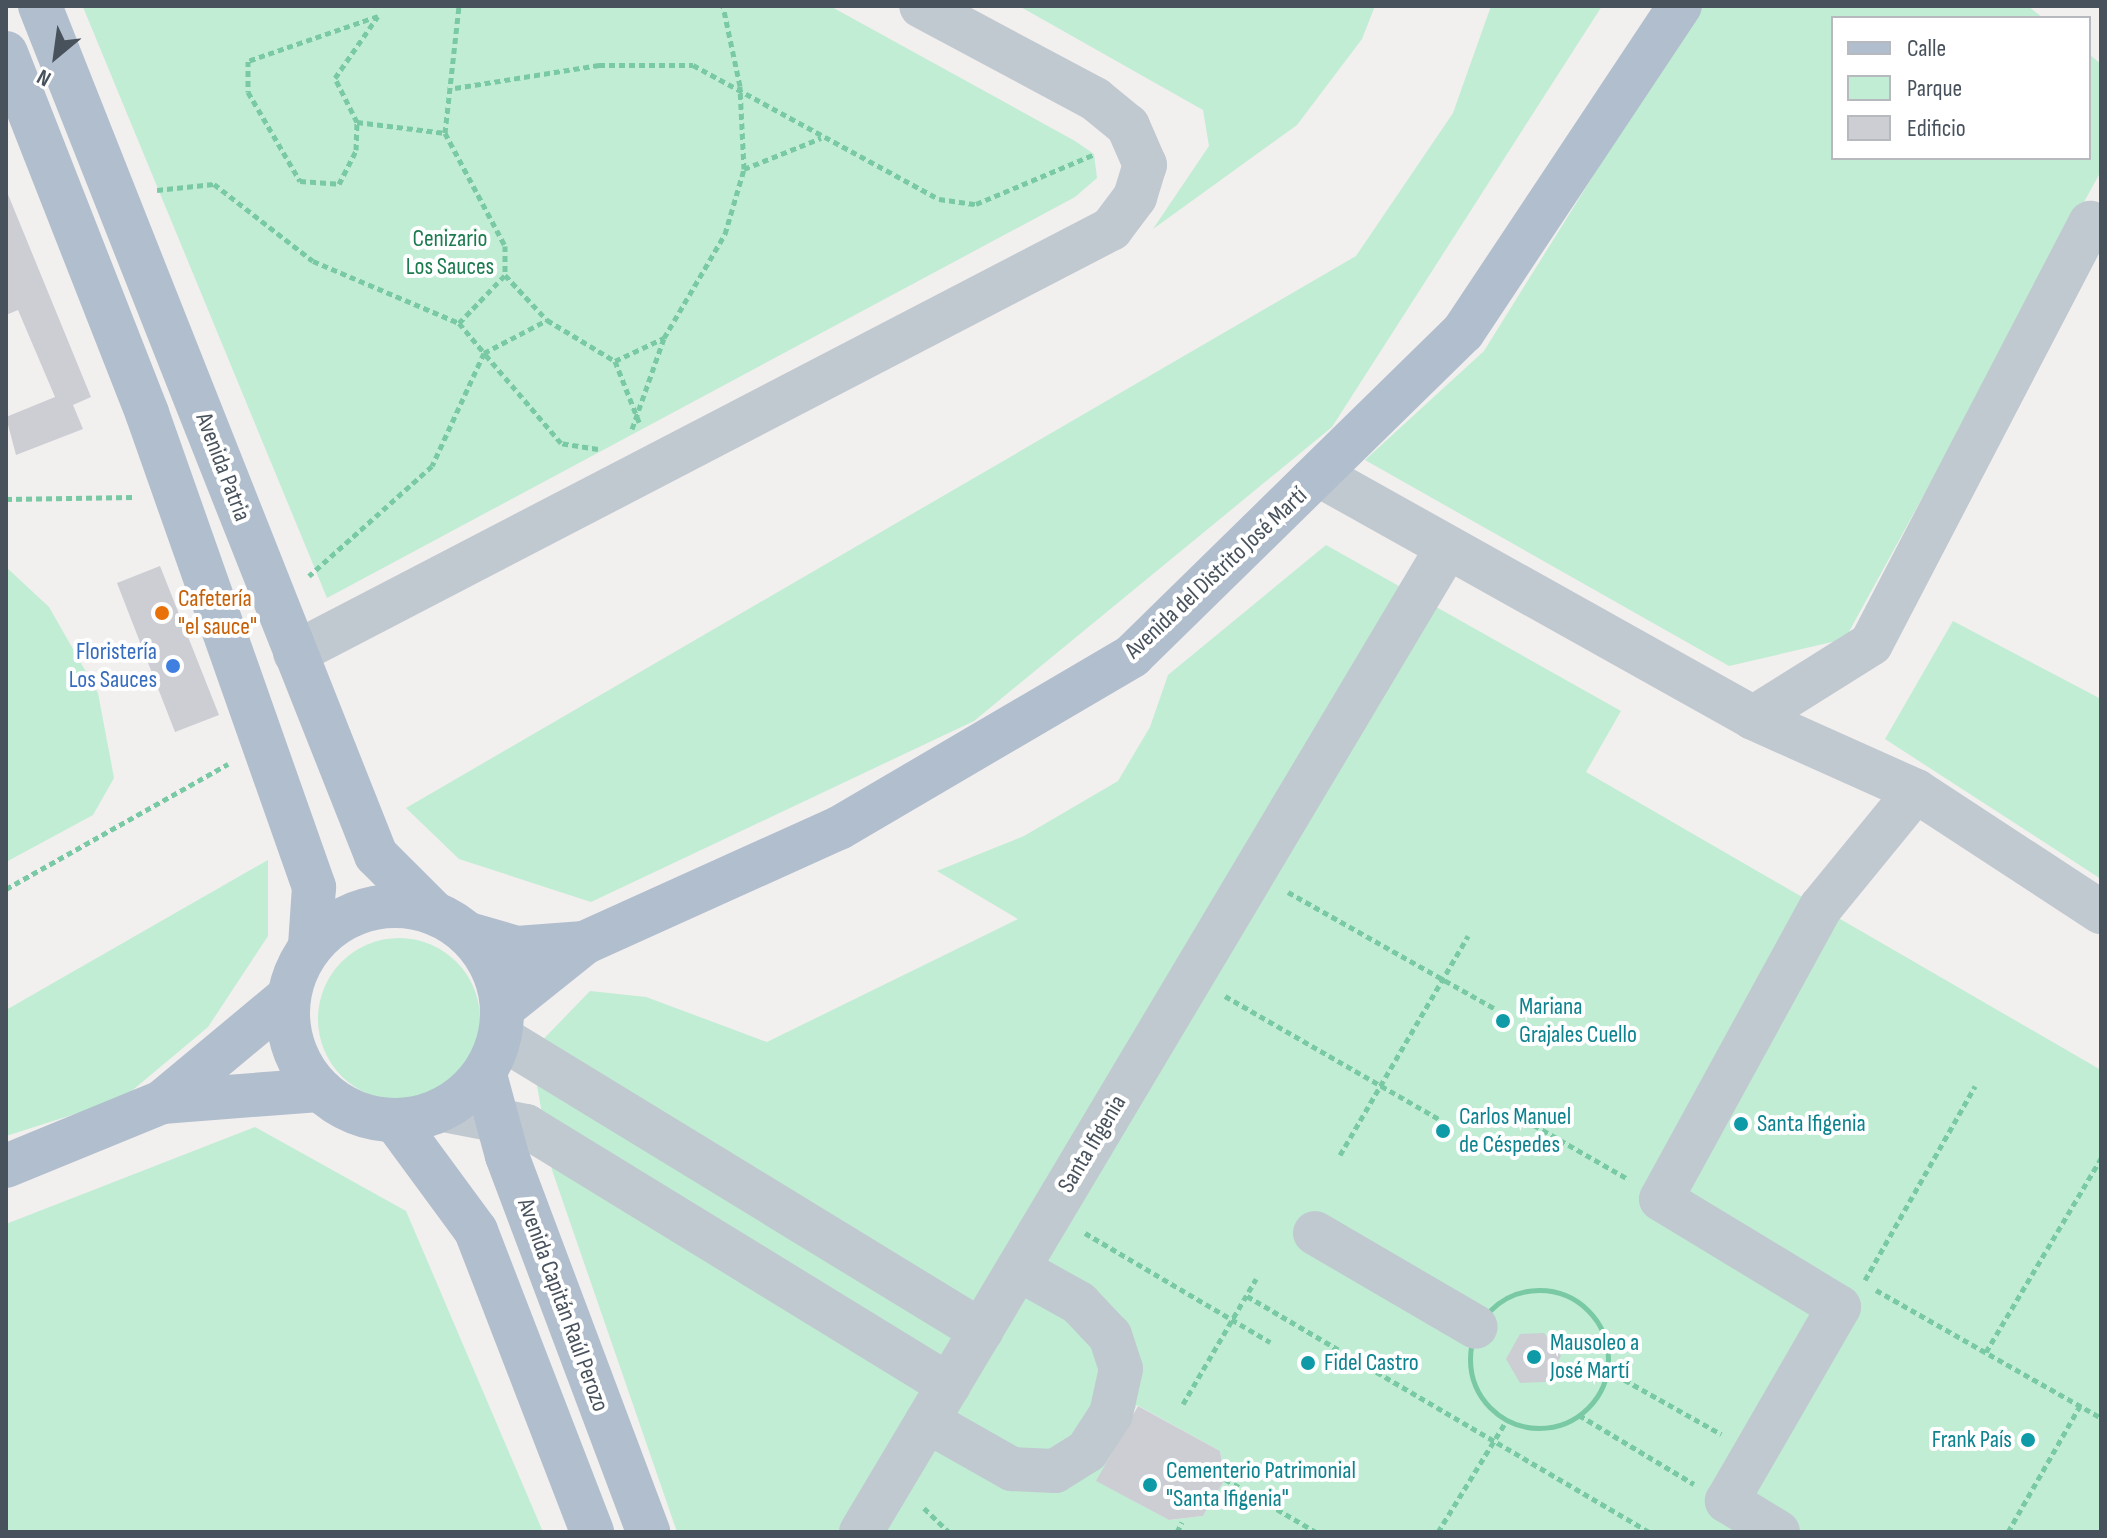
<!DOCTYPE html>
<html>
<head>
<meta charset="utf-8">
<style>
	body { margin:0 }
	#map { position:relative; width:2107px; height:1538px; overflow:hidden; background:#f2efef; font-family:"Sofia Sans Condensed",sans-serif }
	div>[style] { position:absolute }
	.green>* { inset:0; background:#c0edd3 }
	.round { border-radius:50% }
	.building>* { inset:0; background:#ccced4 }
	.path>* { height:5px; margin-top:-2.5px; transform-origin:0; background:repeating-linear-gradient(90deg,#7ac9a5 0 6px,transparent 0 10px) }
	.path>.ring { margin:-2.5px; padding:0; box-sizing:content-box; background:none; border:5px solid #7ac9a5; border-radius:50% }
	.minor>* { height:44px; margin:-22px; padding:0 22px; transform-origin:22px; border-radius:22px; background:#c1c9d0 }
	.major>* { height:44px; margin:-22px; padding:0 22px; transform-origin:22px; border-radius:22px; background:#b1becd }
	.major>.ring { margin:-22px; padding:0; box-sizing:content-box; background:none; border:44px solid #b1becd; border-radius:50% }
	.dots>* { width:22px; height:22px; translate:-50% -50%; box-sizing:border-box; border:4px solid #fff; border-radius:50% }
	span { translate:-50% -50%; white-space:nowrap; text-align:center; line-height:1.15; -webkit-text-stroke:8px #fff; paint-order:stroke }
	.park-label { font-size:24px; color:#1c7a4f }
	.street-label { font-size:24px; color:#48525c }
	.food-label { font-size:24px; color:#c56008 }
	.left { translate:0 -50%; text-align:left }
	.shop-label { font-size:24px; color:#366cbe }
	.right { translate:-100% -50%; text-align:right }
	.culture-label { font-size:24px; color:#0d838f }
	.frame { position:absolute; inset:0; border:8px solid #48525c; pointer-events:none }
	.legend { position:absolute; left:1831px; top:16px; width:260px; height:144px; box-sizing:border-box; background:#fff; border:2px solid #b6babe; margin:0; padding:10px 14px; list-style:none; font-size:24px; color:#48525c }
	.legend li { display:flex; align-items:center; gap:16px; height:40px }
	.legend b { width:40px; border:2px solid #b6babe }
	.north { position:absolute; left:16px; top:16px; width:80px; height:80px; -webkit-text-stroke:6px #fff; paint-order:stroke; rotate:209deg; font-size:22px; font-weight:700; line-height:32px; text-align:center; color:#48525c }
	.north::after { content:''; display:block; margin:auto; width:28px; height:36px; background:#48525c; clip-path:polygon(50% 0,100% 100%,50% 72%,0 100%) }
</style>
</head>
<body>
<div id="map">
	<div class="green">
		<div style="clip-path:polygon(830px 6px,1075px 141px,1094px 154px,1097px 178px,1075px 197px,327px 598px,83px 7px)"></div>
		<div style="clip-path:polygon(1019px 6px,1375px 6px,1362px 39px,1297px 125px,1153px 229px,1209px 146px,1203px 110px)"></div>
		<div style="clip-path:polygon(1491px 6px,1602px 6px,1332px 427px,974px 721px,591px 902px,459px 859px,406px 808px,1356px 256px,1453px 113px)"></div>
		<div style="clip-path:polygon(1699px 6px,2028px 6px,2043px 18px,1833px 18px,1833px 158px,2089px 158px,2089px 54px,2101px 64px,2101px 171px,1845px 639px,1729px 666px,1365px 460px,1484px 351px)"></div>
		<div style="clip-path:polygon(evenodd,1326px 545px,1621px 711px,1586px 772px,2101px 1070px,2101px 1532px,677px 1532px,552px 1170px,531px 1052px,590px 991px,646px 997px,767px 1042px,1018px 919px,937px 871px,1024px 836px,1118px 781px,1150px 727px,1168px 675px,1326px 545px,1137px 1405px,1220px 1451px,1225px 1479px,1203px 1516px,1169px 1520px,1097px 1481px,1137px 1405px)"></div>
		<div style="clip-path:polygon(6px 567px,49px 607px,98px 693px,114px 778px,93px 815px,6px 862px)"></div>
		<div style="clip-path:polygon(1953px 621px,2101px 699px,2101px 879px,1885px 739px)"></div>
		<div style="clip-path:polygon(268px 860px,268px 936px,208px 1027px,122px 1099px,6px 1136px,6px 1010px)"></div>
		<div class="round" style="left:318px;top:938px;width:162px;height:162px"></div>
		<div style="clip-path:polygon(255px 1127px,406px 1211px,543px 1532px,6px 1532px,6px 1224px)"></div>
	</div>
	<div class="building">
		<div style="clip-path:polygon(7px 192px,91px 397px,73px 405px,83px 429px,16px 455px,6px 417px,55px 397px,18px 310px,6px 315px)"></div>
		<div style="clip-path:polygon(160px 566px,219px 715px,175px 732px,117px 583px)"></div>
		<div style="clip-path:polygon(1544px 1333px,1561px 1356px,1546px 1382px,1520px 1383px,1506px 1359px,1520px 1334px)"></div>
		<div style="clip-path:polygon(1138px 1406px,1220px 1451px,1225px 1479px,1203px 1516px,1169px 1520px,1096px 1481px)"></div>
	</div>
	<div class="path">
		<div style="left:455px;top:88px;width:146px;rotate:-9.1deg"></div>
		<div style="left:599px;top:65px;width:94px"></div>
		<div style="left:693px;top:65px;width:280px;rotate:28.6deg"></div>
		<div style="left:939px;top:199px;width:37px;rotate:8deg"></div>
		<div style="left:976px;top:204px;width:129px;rotate:-22.8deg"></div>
		<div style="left:357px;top:122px;width:49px;rotate:-116.6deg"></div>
		<div style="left:335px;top:78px;width:75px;rotate:-55.3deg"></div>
		<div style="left:378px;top:16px;width:138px;rotate:160.9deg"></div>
		<div style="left:248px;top:61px;width:31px;rotate:90deg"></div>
		<div style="left:248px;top:92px;width:103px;rotate:59.7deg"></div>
		<div style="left:300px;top:181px;width:39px;rotate:4deg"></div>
		<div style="left:339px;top:184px;width:38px;rotate:-63deg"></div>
		<div style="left:356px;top:150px;width:28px;rotate:-88deg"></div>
		<div style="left:357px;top:122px;width:89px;rotate:7.1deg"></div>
		<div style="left:445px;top:133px;width:128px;rotate:62deg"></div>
		<div style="left:505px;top:246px;width:29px;rotate:90deg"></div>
		<div style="left:445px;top:133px;width:128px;rotate:-83.7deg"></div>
		<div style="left:744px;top:169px;width:83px;rotate:-21.9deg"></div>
		<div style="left:157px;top:190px;width:57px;rotate:-6deg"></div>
		<div style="left:214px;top:184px;width:125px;rotate:37.9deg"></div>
		<div style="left:313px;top:261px;width:159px;rotate:23deg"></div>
		<div style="left:459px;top:323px;width:39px;rotate:50deg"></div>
		<div style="left:484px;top:353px;width:124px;rotate:114.7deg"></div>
		<div style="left:432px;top:466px;width:165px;rotate:138.2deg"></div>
		<div style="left:459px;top:323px;width:66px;rotate:-46.2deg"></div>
		<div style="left:505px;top:275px;width:62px;rotate:47deg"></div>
		<div style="left:615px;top:361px;width:54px;rotate:-25.1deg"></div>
		<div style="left:632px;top:429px;width:96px;rotate:-70.6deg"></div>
		<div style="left:664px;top:338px;width:121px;rotate:-59.6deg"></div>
		<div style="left:725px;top:234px;width:68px;rotate:-73.7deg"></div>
		<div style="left:744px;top:169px;width:83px;rotate:-92.8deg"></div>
		<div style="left:740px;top:86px;width:82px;rotate:-102deg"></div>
		<div style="left:598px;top:449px;width:37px;rotate:-171deg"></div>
		<div style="left:561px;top:443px;width:118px;rotate:-130.5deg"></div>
		<div style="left:484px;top:353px;width:71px;rotate:-27.6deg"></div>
		<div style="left:547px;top:320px;width:79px;rotate:31.1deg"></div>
		<div style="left:615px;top:361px;width:66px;rotate:68.5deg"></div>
		<div style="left:6px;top:499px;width:128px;rotate:-0.9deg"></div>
		<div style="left:6px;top:889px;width:255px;rotate:-29.4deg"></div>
		<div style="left:1288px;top:892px;width:239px;rotate:29.4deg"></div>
		<div style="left:1225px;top:996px;width:250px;rotate:29.9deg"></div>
		<div style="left:1525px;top:1120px;width:119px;rotate:29.8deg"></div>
		<div style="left:1340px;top:1155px;width:254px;rotate:-59.7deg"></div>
		<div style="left:1085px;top:1233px;width:215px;rotate:30.5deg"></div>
		<div style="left:1865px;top:1280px;width:223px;rotate:-60.4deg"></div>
		<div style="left:1876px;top:1290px;width:259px;rotate:29.6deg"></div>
		<div class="ring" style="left:1470px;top:1290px;width:133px;height:133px"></div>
		<div style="left:1247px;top:1296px;width:466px;rotate:30.4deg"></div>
		<div style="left:1986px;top:1352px;width:226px;rotate:-59.3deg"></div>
		<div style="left:1607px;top:1370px;width:131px;rotate:29.3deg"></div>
		<div style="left:1183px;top:1404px;width:145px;rotate:-59.7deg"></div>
		<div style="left:1579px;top:1415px;width:134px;rotate:31deg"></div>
		<div style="left:1225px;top:1479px;width:105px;rotate:30.2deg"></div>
		<div style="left:924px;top:1508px;width:35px;rotate:44deg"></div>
		<div style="left:1177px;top:1532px;width:11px;rotate:-63deg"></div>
		<div style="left:1438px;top:1532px;width:132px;rotate:-58.4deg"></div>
		<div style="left:2008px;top:1532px;width:145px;rotate:-60.3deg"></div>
	</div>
	<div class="minor">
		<div style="left:1319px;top:475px;width:497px;rotate:29.2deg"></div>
		<div style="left:1753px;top:718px;width:179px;rotate:24.1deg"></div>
		<div style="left:1916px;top:791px;width:221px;rotate:33.2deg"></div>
		<div style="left:295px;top:653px;width:920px;rotate:-27.46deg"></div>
		<div style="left:1111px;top:229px;width:40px;rotate:-53deg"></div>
		<div style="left:1135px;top:197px;width:34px;rotate:-73deg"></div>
		<div style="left:1145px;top:165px;width:43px;rotate:-113.6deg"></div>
		<div style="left:1128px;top:126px;width:43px;rotate:-140.7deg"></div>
		<div style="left:1095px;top:99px;width:197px;rotate:-151.9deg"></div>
		<div style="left:1753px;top:718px;width:139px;rotate:-32.1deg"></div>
		<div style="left:1871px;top:644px;width:475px;rotate:-62.5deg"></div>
		<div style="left:500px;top:1037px;width:564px;rotate:31.43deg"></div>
		<div style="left:443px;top:1110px;width:85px;rotate:10.9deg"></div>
		<div style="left:526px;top:1126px;width:496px;rotate:31.5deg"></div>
		<div style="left:1315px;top:1233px;width:186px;rotate:30.3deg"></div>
		<div style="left:927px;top:1421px;width:98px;rotate:29.5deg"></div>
		<div style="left:1012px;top:1469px;width:43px;rotate:2.7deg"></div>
		<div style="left:1055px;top:1471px;width:38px;rotate:-32deg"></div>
		<div style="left:1087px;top:1451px;width:44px;rotate:-57deg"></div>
		<div style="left:1111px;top:1414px;width:46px;rotate:-77.5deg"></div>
		<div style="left:1121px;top:1369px;width:35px;rotate:-108deg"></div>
		<div style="left:1110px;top:1336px;width:45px;rotate:-133.2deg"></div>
		<div style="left:1079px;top:1303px;width:70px;rotate:-150.9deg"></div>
		<div style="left:861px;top:1532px;width:1145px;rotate:-59.22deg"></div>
		<div style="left:1778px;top:1532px;width:60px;rotate:-148.7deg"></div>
		<div style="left:1727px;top:1501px;width:224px;rotate:-60deg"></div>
		<div style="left:1839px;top:1307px;width:208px;rotate:-148.8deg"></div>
		<div style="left:1661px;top:1199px;width:333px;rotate:-61.3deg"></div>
		<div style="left:1821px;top:907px;width:150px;rotate:-50.7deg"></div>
	</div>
	<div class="major">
		<div style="left:40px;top:6px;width:913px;rotate:68.41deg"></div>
		<div style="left:376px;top:855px;width:79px;rotate:45deg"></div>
		<div style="left:6px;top:53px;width:387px;rotate:68.6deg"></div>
		<div style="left:147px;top:413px;width:503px;rotate:70.59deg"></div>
		<div style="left:314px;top:887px;width:58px;rotate:93.9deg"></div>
		<div class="ring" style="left:288px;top:906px;width:170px;height:170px"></div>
		<div style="left:469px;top:934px;width:50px;rotate:16.3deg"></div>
		<div style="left:517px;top:948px;width:67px;rotate:-4.3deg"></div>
		<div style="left:503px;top:1008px;width:104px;rotate:-38.7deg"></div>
		<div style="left:584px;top:943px;width:280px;rotate:-24.3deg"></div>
		<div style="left:839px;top:828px;width:340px;rotate:-30.4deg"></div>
		<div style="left:1132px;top:656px;width:463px;rotate:-44.4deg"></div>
		<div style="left:1463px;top:332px;width:392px;rotate:-56.4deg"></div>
		<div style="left:485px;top:1075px;width:84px;rotate:74.8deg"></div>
		<div style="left:507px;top:1156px;width:402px;rotate:69.4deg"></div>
		<div style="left:162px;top:1102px;width:157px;rotate:-4.4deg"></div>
		<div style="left:396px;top:1122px;width:135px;rotate:53.7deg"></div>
		<div style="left:476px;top:1231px;width:323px;rotate:68.9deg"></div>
		<div style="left:6px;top:1166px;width:169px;rotate:-22.3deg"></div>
		<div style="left:162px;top:1102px;width:163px;rotate:-39.8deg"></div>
	</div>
	<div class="dots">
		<div style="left:162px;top:613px;background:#e8710a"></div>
		<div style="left:173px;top:666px;background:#3f7fe0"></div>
		<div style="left:1503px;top:1021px;background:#0f9aa8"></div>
		<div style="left:1741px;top:1124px;background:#0f9aa8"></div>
		<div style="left:1443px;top:1131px;background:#0f9aa8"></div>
		<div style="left:1534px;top:1357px;background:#0f9aa8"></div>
		<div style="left:1308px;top:1363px;background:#0f9aa8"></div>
		<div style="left:2028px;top:1440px;background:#0f9aa8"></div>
		<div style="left:1150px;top:1485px;background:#0f9aa8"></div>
	</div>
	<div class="park-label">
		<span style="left:450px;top:253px">Cenizario<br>Los Sauces</span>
	</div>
	<div class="street-label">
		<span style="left:223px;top:467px;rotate:69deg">Avenida Patria</span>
		<span style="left:1216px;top:573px;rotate:-43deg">Avenida del Distrito José Martí</span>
		<span style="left:1092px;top:1144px;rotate:-59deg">Santa Ifigenia</span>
		<span style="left:563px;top:1305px;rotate:70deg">Avenida Capitán Raúl Perozo</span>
	</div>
	<div class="food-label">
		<span class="left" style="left:178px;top:613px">Cafetería<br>"el sauce"</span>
	</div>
	<div class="shop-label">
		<span class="right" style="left:157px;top:666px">Floristería<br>Los Sauces</span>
	</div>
	<div class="culture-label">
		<span class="left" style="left:1519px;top:1021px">Mariana<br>Grajales Cuello</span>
		<span class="left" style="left:1459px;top:1131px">Carlos Manuel<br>de Céspedes</span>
		<span class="left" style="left:1757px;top:1124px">Santa Ifigenia</span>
		<span class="left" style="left:1550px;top:1357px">Mausoleo a<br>José Martí</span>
		<span class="left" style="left:1324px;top:1363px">Fidel Castro</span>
		<span class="right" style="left:2012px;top:1440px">Frank País</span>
		<span class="left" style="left:1166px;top:1485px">Cementerio Patrimonial<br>"Santa Ifigenia"</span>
	</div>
	<div class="frame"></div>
	<ul class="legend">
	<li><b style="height:10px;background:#b1becd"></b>Calle</li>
	<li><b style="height:22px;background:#c0edd3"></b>Parque</li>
	<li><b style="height:22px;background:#ccced4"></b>Edificio</li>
	</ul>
	<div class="north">N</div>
</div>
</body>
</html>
